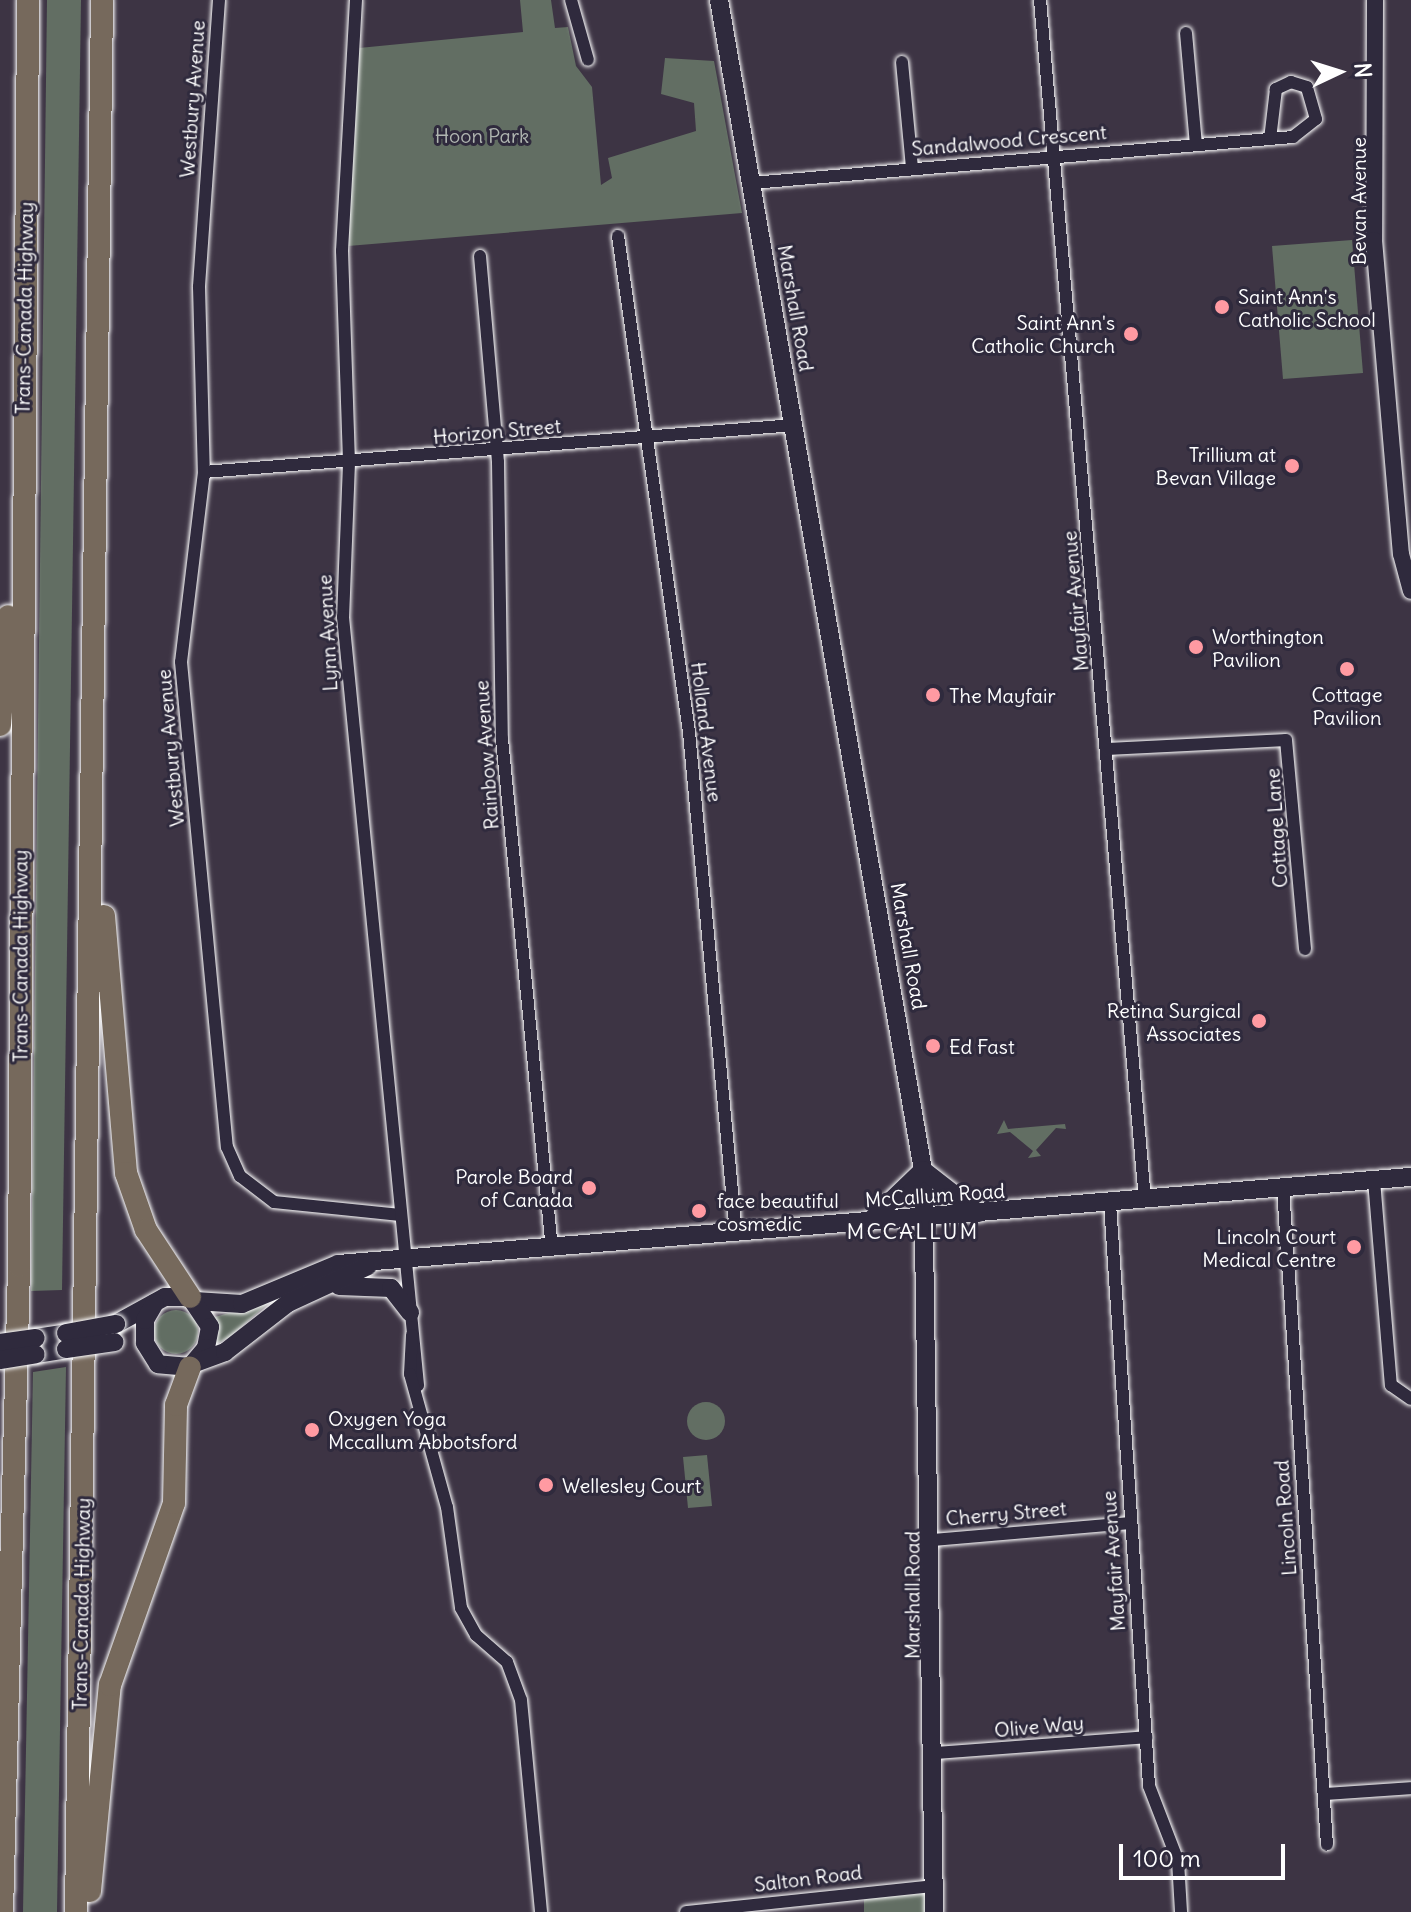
<!DOCTYPE html>
<html>
<head>
<meta charset="utf-8">
<style>
	body { margin:0 }
	#map { position:relative; width:1411px; height:1912px; overflow:hidden; background:#3d3444; font-family:Delius,sans-serif }
	div>[style] { position:absolute }
	.green>* { inset:0; background:#626e63 }
	.round { border-radius:50% }
	.roads { filter:drop-shadow(0 0 2px #fff) drop-shadow(0 0 2px #fff) }
	.minor>* { height:12px; margin:-6px; padding:0 6px; transform-origin:6px; border-radius:6px; background:#2f2a3d }
	.tertiary>* { height:16px; margin:-8px; padding:0 8px; transform-origin:8px; border-radius:8px; background:#2f2a3d }
	.secondary>* { height:18px; margin:-9px; padding:0 9px; transform-origin:9px; border-radius:9px; background:#2f2a3d }
	.motorway>* { height:22px; margin:-11px; padding:0 11px; transform-origin:11px; border-radius:11px; background:#76695c }
	.bridges { filter:drop-shadow(0 0 2px #fff) drop-shadow(0 0 2px #fff) }
	.secondary-bridge>* { height:18px; margin:-9px; padding:0 9px; transform-origin:9px; border-radius:9px; background:#2f2a3d }
	.dots>* { width:22px; height:22px; translate:-50% -50%; box-sizing:border-box; border:4px solid #2f2a3d; border-radius:50% }
	span { translate:-50% -50%; white-space:nowrap; text-align:center; line-height:1.15; -webkit-text-stroke:6px #2f2a3d; paint-order:stroke }
	.street-label { font-size:20px; color:#fff }
	.park-label { font-size:20px; color:#b0b6b1 }
	.poi-label { font-size:20px; color:#fff }
	.left { translate:0 -50%; text-align:left }
	.right { translate:-100% -50%; text-align:right }
	.neighbourhood-label { font-size:22px; color:#fff; letter-spacing:2px }
	.north { position:absolute; left:1299px; top:32px; width:80px; height:80px; -webkit-text-stroke:6px #2f2a3d; paint-order:stroke; rotate:86deg; font-size:22px; font-weight:700; line-height:32px; text-align:center; color:#fff }
	.north::after { content:''; display:block; margin:auto; width:28px; height:36px; background:#fff; clip-path:polygon(50% 0,100% 100%,50% 72%,0 100%) }
	.scale { position:absolute; left:1119px; top:1844px; width:166px; height:36px; box-sizing:border-box; border:4px solid #fff; border-top:0; padding-left:10px; font-size:24px; line-height:28px; white-space:nowrap; color:#fff; -webkit-text-stroke:6px #2f2a3d; paint-order:stroke }
</style>
</head>
<body>
<div id="map">
	<div class="green">
		<div style="clip-path:polygon(47px 0,81px 0,62px 1290px,31px 1291px)"></div>
		<div style="clip-path:polygon(520px 0,551px 0,555px 28px,568px 27px,576px 66px,592px 87px,601px 185px,612px 178px,608px 158px,696px 131px,694px 103px,661px 94px,665px 58px,714px 61px,742px 213px,348px 246px,359px 48px,523px 32px)"></div>
		<div style="clip-path:polygon(1352px 240px,1363px 373px,1283px 379px,1272px 246px)"></div>
		<div style="clip-path:polygon(1004px 1120px,1008px 1129px,1065px 1124px,1066px 1129px,1056px 1128px,1036px 1150px,1041px 1156px,1028px 1158px,1033px 1151px,1010px 1132px,997px 1134px)"></div>
		<div style="clip-path:polygon(272px 1300px,230px 1337px,216px 1344px,215px 1317px)"></div>
		<div class="round" style="left:154px;top:1310px;width:44px;height:44px"></div>
		<div style="clip-path:polygon(66px 1367px,57px 1912px,23px 1912px,33px 1372px)"></div>
		<div class="round" style="left:687px;top:1402px;width:38px;height:38px"></div>
		<div style="clip-path:polygon(707px 1455px,712px 1506px,688px 1508px,683px 1457px)"></div>
		<div style="clip-path:polygon(932px 1888px,932px 1912px,864px 1912px,864px 1897px)"></div>
	</div>
	<div class="roads">
		<div class="minor">
			<div style="left:219px;top:0;width:288px;rotate:94deg"></div>
			<div style="left:199px;top:287px;width:185px;rotate:88.5deg"></div>
			<div style="left:204px;top:472px;width:191px;rotate:96.9deg"></div>
			<div style="left:181px;top:662px;width:487px;rotate:84.6deg"></div>
			<div style="left:227px;top:1147px;width:32px;rotate:66deg"></div>
			<div style="left:240px;top:1176px;width:43px;rotate:37.4deg"></div>
			<div style="left:274px;top:1202px;width:127px;rotate:5.9deg"></div>
			<div style="left:356px;top:0;width:251px;rotate:93.2deg"></div>
			<div style="left:342px;top:251px;width:212px;rotate:88.1deg"></div>
			<div style="left:349px;top:463px;width:154px;rotate:92.2deg"></div>
			<div style="left:343px;top:617px;width:772px;rotate:84.42deg"></div>
			<div style="left:571px;top:0;width:62px;rotate:74.2deg"></div>
			<div style="left:1040px;top:0;width:1205px;rotate:85deg"></div>
			<div style="left:1186px;top:33px;width:112px;rotate:84.9deg"></div>
			<div style="left:902px;top:62px;width:105px;rotate:84.6deg"></div>
			<div style="left:752px;top:183px;width:543px;rotate:-4.86deg"></div>
			<div style="left:1293px;top:137px;width:29px;rotate:-38deg"></div>
			<div style="left:1316px;top:119px;width:33px;rotate:-106deg"></div>
			<div style="left:1307px;top:87px;width:17px;rotate:-163deg"></div>
			<div style="left:1291px;top:82px;width:17px;rotate:155deg"></div>
			<div style="left:1276px;top:89px;width:50px;rotate:96.8deg"></div>
			<div style="left:618px;top:236px;width:501px;rotate:81.85deg"></div>
			<div style="left:689px;top:732px;width:504px;rotate:84.65deg"></div>
			<div style="left:480px;top:256px;width:207px;rotate:85deg"></div>
			<div style="left:498px;top:462px;width:277px;rotate:89.2deg"></div>
			<div style="left:502px;top:739px;width:513px;rotate:84.41deg"></div>
			<div style="left:204px;top:472px;width:592px;rotate:-4.55deg"></div>
			<div style="left:1108px;top:749px;width:178px;rotate:-2.9deg"></div>
			<div style="left:1286px;top:740px;width:210px;rotate:84.8deg"></div>
			<div style="left:1374px;top:1180px;width:206px;rotate:85.3deg"></div>
			<div style="left:1391px;top:1385px;width:24px;rotate:35deg"></div>
			<div style="left:1283px;top:1188px;width:658px;rotate:86.17deg"></div>
			<div style="left:1110px;top:1203px;width:584px;rotate:86.17deg"></div>
			<div style="left:1149px;top:1786px;width:80px;rotate:68.9deg"></div>
			<div style="left:1178px;top:1861px;width:51px;rotate:86.6deg"></div>
			<div style="left:412px;top:1335px;width:39px;rotate:93deg"></div>
			<div style="left:410px;top:1374px;width:138px;rotate:74.5deg"></div>
			<div style="left:447px;top:1507px;width:102px;rotate:82.1deg"></div>
			<div style="left:461px;top:1608px;width:31px;rotate:61deg"></div>
			<div style="left:476px;top:1635px;width:41px;rotate:41.1deg"></div>
			<div style="left:507px;top:1662px;width:40px;rotate:69.8deg"></div>
			<div style="left:521px;top:1700px;width:213px;rotate:84.6deg"></div>
			<div style="left:933px;top:1540px;width:198px;rotate:-4.9deg"></div>
			<div style="left:935px;top:1753px;width:212px;rotate:-4.3deg"></div>
			<div style="left:1324px;top:1794px;width:87px;rotate:-3.9deg"></div>
			<div style="left:686px;top:1912px;width:249px;rotate:-6deg"></div>
		</div>
		<div class="tertiary">
			<div style="left:1375px;top:0;width:240px;rotate:90.2deg"></div>
			<div style="left:1374px;top:240px;width:315px;rotate:85.1deg"></div>
			<div style="left:1401px;top:554px;width:38px;rotate:75deg"></div>
		</div>
		<div class="secondary">
			<div style="left:719px;top:0;width:1188px;rotate:80.11deg"></div>
			<div style="left:923px;top:1170px;width:742px;rotate:89.15deg"></div>
			<div style="left:923px;top:1170px;width:70px;rotate:38deg"></div>
			<div style="left:869px;top:1222px;width:75px;rotate:-43.9deg"></div>
			<div style="left:339px;top:1286px;width:52px;rotate:2.2deg"></div>
			<div style="left:391px;top:1288px;width:31px;rotate:52deg"></div>
			<div style="left:195px;top:1301px;width:47px;rotate:3.7deg"></div>
			<div style="left:242px;top:1304px;width:104px;rotate:-22.6deg"></div>
			<div style="left:338px;top:1264px;width:1077px;rotate:-4.64deg"></div>
			<div style="left:116px;top:1324px;width:56px;rotate:-28.9deg"></div>
			<div style="left:165px;top:1297px;width:25px"></div>
			<div style="left:190px;top:1297px;width:36px;rotate:56deg"></div>
			<div style="left:210px;top:1327px;width:21px;rotate:101deg"></div>
			<div style="left:206px;top:1348px;width:25px;rotate:130deg"></div>
			<div style="left:190px;top:1367px;width:32px;rotate:-175deg"></div>
			<div style="left:158px;top:1364px;width:25px;rotate:-122deg"></div>
			<div style="left:145px;top:1343px;width:23px;rotate:-90deg"></div>
			<div style="left:145px;top:1320px;width:20px;rotate:-60deg"></div>
			<div style="left:36px;top:1338px;width:30px;rotate:-9deg"></div>
			<div style="left:36px;top:1354px;width:30px;rotate:-9deg"></div>
			<div style="left:195px;top:1363px;width:32px;rotate:-20deg"></div>
			<div style="left:225px;top:1352px;width:80px;rotate:-37.9deg"></div>
			<div style="left:288px;top:1303px;width:88px;rotate:-24.8deg"></div>
		</div>
		<div class="motorway">
			<div style="left:0;top:725px;width:109px;rotate:-85.8deg"></div>
			<div style="left:104px;top:916px;width:258px;rotate:85.1deg"></div>
			<div style="left:126px;top:1173px;width:60px;rotate:70.7deg"></div>
			<div style="left:146px;top:1230px;width:80px;rotate:56.7deg"></div>
			<div style="left:90px;top:1891px;width:207px;rotate:-84.5deg"></div>
			<div style="left:110px;top:1685px;width:193px;rotate:-70.6deg"></div>
			<div style="left:174px;top:1503px;width:98px;rotate:-88.8deg"></div>
			<div style="left:176px;top:1405px;width:40px;rotate:-69.8deg"></div>
			<div style="left:2px;top:1912px;width:646px;rotate:-88.49deg"></div>
			<div style="left:19px;top:1266px;width:1266px;rotate:-89.59deg"></div>
			<div style="left:76px;top:1912px;width:1912px;rotate:-89.22deg"></div>
		</div>
	</div>
	<div class="bridges">
		<div class="secondary-bridge">
			<div style="left:66px;top:1333px;width:51px;rotate:-10.2deg"></div>
			<div style="left:0;top:1343px;width:36px;rotate:-8deg"></div>
			<div style="left:66px;top:1349px;width:49px;rotate:-8.1deg"></div>
			<div style="left:0;top:1360px;width:36px;rotate:-9deg"></div>
		</div>
	</div>
	<div class="dots">
		<div style="left:1222px;top:307px;background:#ff9aa2"></div>
		<div style="left:1131px;top:334px;background:#ff9aa2"></div>
		<div style="left:1292px;top:466px;background:#ff9aa2"></div>
		<div style="left:1196px;top:647px;background:#ff9aa2"></div>
		<div style="left:1347px;top:669px;background:#ff9aa2"></div>
		<div style="left:933px;top:695px;background:#ff9aa2"></div>
		<div style="left:1259px;top:1021px;background:#ff9aa2"></div>
		<div style="left:933px;top:1046px;background:#ff9aa2"></div>
		<div style="left:589px;top:1188px;background:#ff9aa2"></div>
		<div style="left:699px;top:1211px;background:#ff9aa2"></div>
		<div style="left:1354px;top:1247px;background:#ff9aa2"></div>
		<div style="left:312px;top:1430px;background:#ff9aa2"></div>
		<div style="left:546px;top:1485px;background:#ff9aa2"></div>
	</div>
	<div class="street-label">
		<span style="left:192px;top:99px;rotate:-86deg">Westbury Avenue</span>
		<span style="left:1009px;top:140px;rotate:-5deg">Sandalwood Crescent</span>
		<span style="left:1358px;top:201px;rotate:-90deg">Bevan Avenue</span>
		<span style="left:24px;top:308px;rotate:-89deg">Trans-Canada Highway</span>
		<span style="left:796px;top:308px;rotate:80deg">Marshall Road</span>
		<span style="left:497px;top:431px;rotate:-5deg">Horizon Street</span>
		<span style="left:1075px;top:601px;rotate:-95deg">Mayfair Avenue</span>
		<span style="left:327px;top:633px;rotate:-93deg">Lynn Avenue</span>
		<span style="left:707px;top:732px;rotate:83deg">Holland Avenue</span>
		<span style="left:170px;top:748px;rotate:-95deg">Westbury Avenue</span>
		<span style="left:486px;top:755px;rotate:-94deg">Rainbow Avenue</span>
		<span style="left:1276px;top:828px;rotate:-94deg">Cottage Lane</span>
		<span style="left:909px;top:946px;rotate:80deg">Marshall Road</span>
		<span style="left:20px;top:956px;rotate:-90deg">Trans-Canada Highway</span>
		<span style="left:935px;top:1195px;rotate:-4deg">McCallum Road</span>
		<span style="left:1006px;top:1513px;rotate:-5deg">Cherry Street</span>
		<span style="left:1285px;top:1518px;rotate:-94deg">Lincoln Road</span>
		<span style="left:1113px;top:1561px;rotate:-94deg">Mayfair Avenue</span>
		<span style="left:912px;top:1595px;rotate:-90deg">Marshall Road</span>
		<span style="left:81px;top:1604px;rotate:-89deg">Trans-Canada Highway</span>
		<span style="left:1039px;top:1726px;rotate:-5deg">Olive Way</span>
		<span style="left:808px;top:1878px;rotate:-7deg">Salton Road</span>
	</div>
	<div class="park-label">
		<span style="left:482px;top:135px">Hoon Park</span>
	</div>
	<div class="poi-label">
		<span class="left" style="left:1238px;top:308px">Saint Ann's<br>Catholic School</span>
		<span class="right" style="left:1115px;top:334px">Saint Ann's<br>Catholic Church</span>
		<span class="right" style="left:1276px;top:466px">Trillium at<br>Bevan Village</span>
		<span class="left" style="left:1212px;top:648px">Worthington<br>Pavilion</span>
		<span style="left:1347px;top:706px">Cottage<br>Pavilion</span>
		<span class="left" style="left:949px;top:695px">The Mayfair</span>
		<span class="right" style="left:1241px;top:1022px">Retina Surgical<br>Associates</span>
		<span class="left" style="left:949px;top:1046px">Ed Fast</span>
		<span class="right" style="left:573px;top:1188px">Parole Board<br>of Canada</span>
		<span class="left" style="left:717px;top:1212px">face beautiful<br>cosmedic</span>
		<span class="right" style="left:1336px;top:1248px">Lincoln Court<br>Medical Centre</span>
		<span class="left" style="left:328px;top:1430px">Oxygen Yoga<br>Mccallum Abbotsford</span>
		<span class="left" style="left:562px;top:1485px">Wellesley Court</span>
	</div>
	<div class="neighbourhood-label">
		<span style="left:913px;top:1232px">MCCALLUM</span>
	</div>
	<div class="north">N</div>
	<div class="scale">100 m</div>
</div>
</body>
</html>
